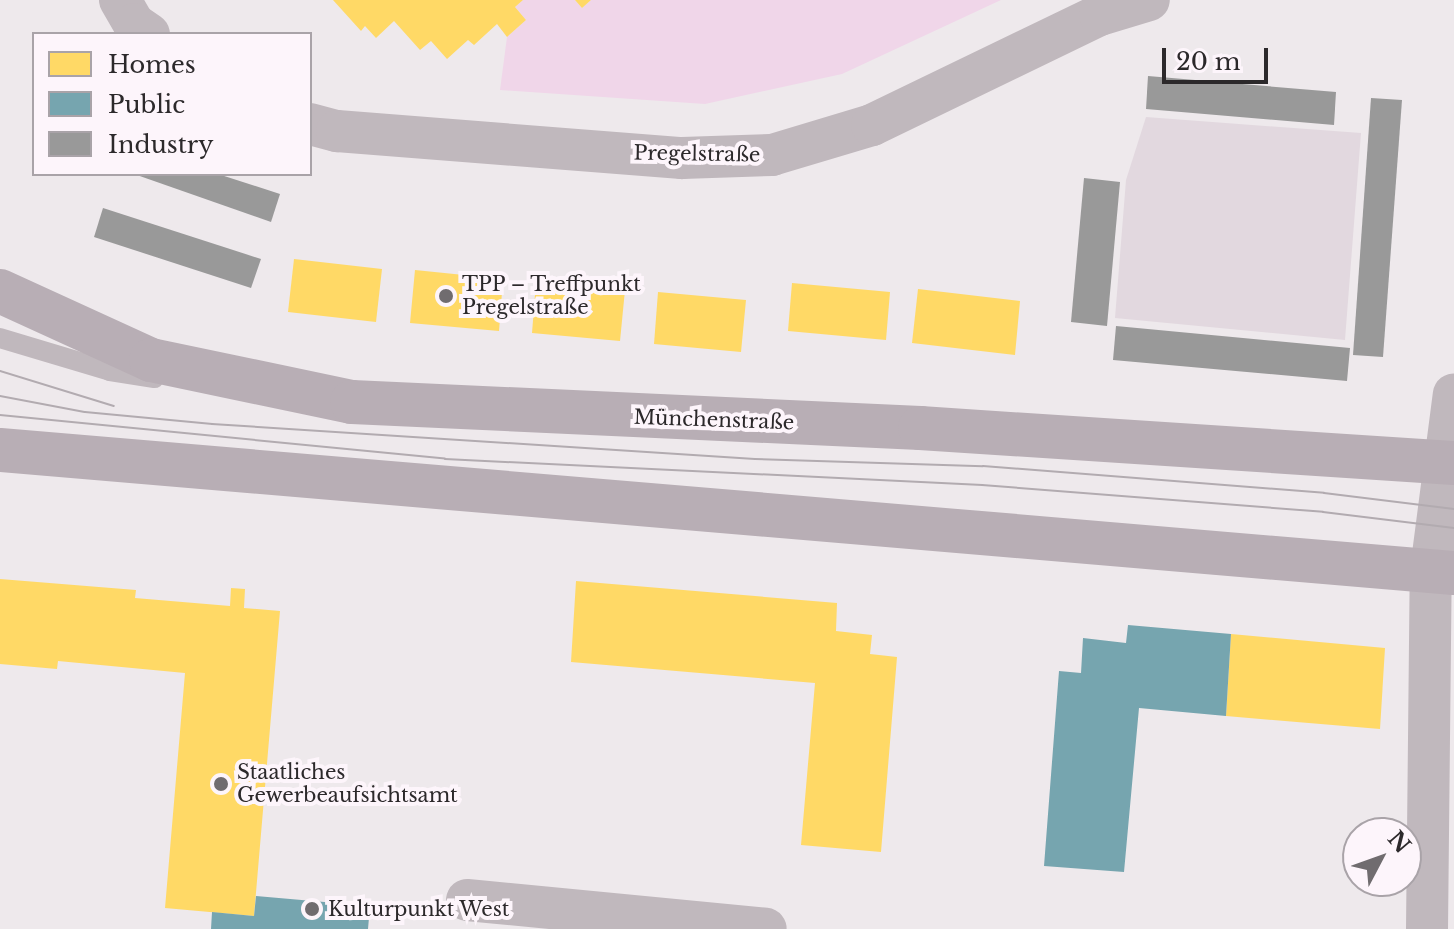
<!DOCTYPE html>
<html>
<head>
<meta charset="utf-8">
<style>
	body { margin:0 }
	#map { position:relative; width:1454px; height:929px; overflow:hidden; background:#eee9ec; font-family:"Libre Baskerville",serif }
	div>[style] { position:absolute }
	.built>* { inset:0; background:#e2d8df }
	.green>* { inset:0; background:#f0d6e9 }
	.homes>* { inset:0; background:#ffd966 }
	.public>* { inset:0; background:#76a5af }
	.industry>* { inset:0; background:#999 }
	.lane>* { height:20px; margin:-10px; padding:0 10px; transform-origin:10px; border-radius:10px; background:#c0b8bd }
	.street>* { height:42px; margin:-21px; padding:0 21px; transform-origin:21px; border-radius:21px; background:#c0b8bd }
	.secondary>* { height:44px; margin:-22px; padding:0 22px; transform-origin:22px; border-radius:22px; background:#b8aeb5 }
	.tram>* { height:2px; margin:-1px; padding:0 1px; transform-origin:1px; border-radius:1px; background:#b2abb0 }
	.dots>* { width:22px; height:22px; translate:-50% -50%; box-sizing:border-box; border:4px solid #fdf5fb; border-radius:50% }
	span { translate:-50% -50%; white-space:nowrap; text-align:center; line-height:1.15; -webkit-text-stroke:8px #fdf5fb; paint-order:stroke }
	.street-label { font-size:20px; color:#2c292b }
	.poi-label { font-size:20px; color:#2c292b }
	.left { translate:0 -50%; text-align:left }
	.legend { position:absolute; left:32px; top:32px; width:280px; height:144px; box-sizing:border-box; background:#fdf5fb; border:2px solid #a9a3a8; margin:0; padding:10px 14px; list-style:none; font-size:24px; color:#2c292b }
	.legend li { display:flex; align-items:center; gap:16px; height:40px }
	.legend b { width:40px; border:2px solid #a9a3a8 }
	.north { position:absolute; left:1342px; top:817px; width:80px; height:80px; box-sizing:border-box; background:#fdf5fb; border:2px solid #a9a3a8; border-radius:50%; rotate:49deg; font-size:22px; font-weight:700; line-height:32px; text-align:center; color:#2c292b }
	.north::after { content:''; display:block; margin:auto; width:28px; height:36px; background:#706c6f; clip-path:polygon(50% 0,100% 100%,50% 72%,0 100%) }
	.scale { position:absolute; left:1162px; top:48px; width:106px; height:36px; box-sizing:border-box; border:4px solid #2c292b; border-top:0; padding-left:10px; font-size:24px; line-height:28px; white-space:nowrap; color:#2c292b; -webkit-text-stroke:6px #fdf5fb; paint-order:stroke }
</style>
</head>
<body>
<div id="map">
	<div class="built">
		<div style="clip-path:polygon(1146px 117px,1361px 133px,1345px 340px,1115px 318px,1126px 180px)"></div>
	</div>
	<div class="green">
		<div style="clip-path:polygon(523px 0,575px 0,582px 8px,591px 0,1001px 0,842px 74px,705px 104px,500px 90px,507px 37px,526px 20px,515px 7px)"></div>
	</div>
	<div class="homes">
		<div style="clip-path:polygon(333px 0,523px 0,515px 7px,526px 20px,507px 37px,497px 24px,474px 45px,468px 40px,447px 59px,431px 41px,420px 50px,394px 21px,376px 38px,365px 26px,361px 31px)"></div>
		<div style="clip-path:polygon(575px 0,591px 0,582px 8px)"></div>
		<div style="clip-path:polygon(294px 259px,382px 269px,376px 322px,288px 312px)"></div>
		<div style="clip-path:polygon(415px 270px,503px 279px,499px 331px,410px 323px)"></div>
		<div style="clip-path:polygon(536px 282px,625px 290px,620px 341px,532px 333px)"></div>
		<div style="clip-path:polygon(792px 283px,890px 292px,886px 340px,788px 331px)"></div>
		<div style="clip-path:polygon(918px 289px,1020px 301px,1015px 355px,912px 343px)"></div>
		<div style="clip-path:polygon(658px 292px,746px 300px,741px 352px,654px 344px)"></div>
		<div style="clip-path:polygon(0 579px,136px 590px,135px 598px,230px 606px,231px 588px,245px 589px,244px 608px,280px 611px,254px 916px,165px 908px,185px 673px,58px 661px,57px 669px,0 664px)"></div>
		<div style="clip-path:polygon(576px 581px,837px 603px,836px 631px,872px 635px,870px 654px,897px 657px,881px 852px,801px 845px,815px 683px,571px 662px)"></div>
		<div style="clip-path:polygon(1231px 634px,1385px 648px,1380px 729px,1226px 716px)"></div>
	</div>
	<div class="public">
		<div style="clip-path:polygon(1128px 625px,1231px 634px,1226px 716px,1139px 708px,1124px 872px,1044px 866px,1059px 671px,1081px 673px,1083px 638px,1126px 643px)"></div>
		<div style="clip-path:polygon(256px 896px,370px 906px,368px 929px,211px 929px,212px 912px,254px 916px)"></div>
	</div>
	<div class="industry">
		<div style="clip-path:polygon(1148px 76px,1336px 92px,1334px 125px,1146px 109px)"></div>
		<div style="clip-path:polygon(1371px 98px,1402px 100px,1383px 357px,1353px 355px)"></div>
		<div style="clip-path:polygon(134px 174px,218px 174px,280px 194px,271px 222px)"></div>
		<div style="clip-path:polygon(1084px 178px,1120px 182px,1107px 326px,1071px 322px)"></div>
		<div style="clip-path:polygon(103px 208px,261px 259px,251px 288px,94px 237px)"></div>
		<div style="clip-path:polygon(1116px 326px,1350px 348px,1347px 381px,1113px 360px)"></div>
	</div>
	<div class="lane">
		<div style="left:0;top:338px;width:115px;rotate:16.7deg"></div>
		<div style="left:110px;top:371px;width:45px;rotate:9deg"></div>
	</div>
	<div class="street">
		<div style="left:120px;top:0;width:28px;rotate:60deg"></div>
		<div style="left:134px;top:24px;width:18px;rotate:34deg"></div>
		<div style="left:310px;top:124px;width:28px;rotate:15deg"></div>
		<div style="left:337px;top:131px;width:346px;rotate:4.5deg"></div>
		<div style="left:682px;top:158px;width:90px;rotate:-1.9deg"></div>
		<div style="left:772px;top:155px;width:104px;rotate:-16.7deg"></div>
		<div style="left:872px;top:125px;width:253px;rotate:-25.8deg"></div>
		<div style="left:1100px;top:15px;width:51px;rotate:-17deg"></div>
		<div style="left:467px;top:900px;width:300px;rotate:5.5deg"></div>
		<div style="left:1427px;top:929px;width:359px;rotate:-89.4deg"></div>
		<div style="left:1431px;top:570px;width:177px;rotate:-82.6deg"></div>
	</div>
	<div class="secondary">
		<div style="left:0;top:291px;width:166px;rotate:24.6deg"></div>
		<div style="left:151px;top:360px;width:205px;rotate:11.8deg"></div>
		<div style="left:352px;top:402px;width:569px;rotate:2.62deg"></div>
		<div style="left:920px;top:428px;width:535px;rotate:3.75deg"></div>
		<div style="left:0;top:450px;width:1459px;rotate:4.84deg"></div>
	</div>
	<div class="tram">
		<div style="left:0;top:371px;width:119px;rotate:17.1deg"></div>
		<div style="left:0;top:396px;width:86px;rotate:10.7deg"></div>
		<div style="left:85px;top:412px;width:128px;rotate:5.4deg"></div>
		<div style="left:212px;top:424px;width:544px;rotate:3.69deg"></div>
		<div style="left:755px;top:459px;width:228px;rotate:1.8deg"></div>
		<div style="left:983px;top:466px;width:342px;rotate:4.5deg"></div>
		<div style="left:1324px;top:493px;width:131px;rotate:7deg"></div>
		<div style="left:0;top:415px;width:447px;rotate:5.6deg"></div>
		<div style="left:445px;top:459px;width:538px;rotate:2.77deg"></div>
		<div style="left:982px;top:485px;width:342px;rotate:4.5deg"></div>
		<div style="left:1323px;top:512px;width:132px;rotate:7deg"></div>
	</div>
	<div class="dots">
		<div style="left:446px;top:296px;background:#706c6f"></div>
		<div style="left:221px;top:784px;background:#706c6f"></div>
		<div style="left:312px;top:909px;background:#706c6f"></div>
	</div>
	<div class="street-label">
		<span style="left:697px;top:154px;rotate:1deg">Pregelstraße</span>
		<span style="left:714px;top:420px;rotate:2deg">Münchenstraße</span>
	</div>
	<div class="poi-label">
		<span class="left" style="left:462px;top:296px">TPP – Treffpunkt<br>Pregelstraße</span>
		<span class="left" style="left:237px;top:784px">Staatliches<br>Gewerbeaufsichtsamt</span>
		<span class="left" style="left:328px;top:909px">Kulturpunkt West</span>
	</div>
	<ul class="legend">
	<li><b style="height:22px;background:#ffd966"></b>Homes</li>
	<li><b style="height:22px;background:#76a5af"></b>Public</li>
	<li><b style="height:22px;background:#999"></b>Industry</li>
	</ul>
	<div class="north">N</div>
	<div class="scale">20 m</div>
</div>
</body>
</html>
